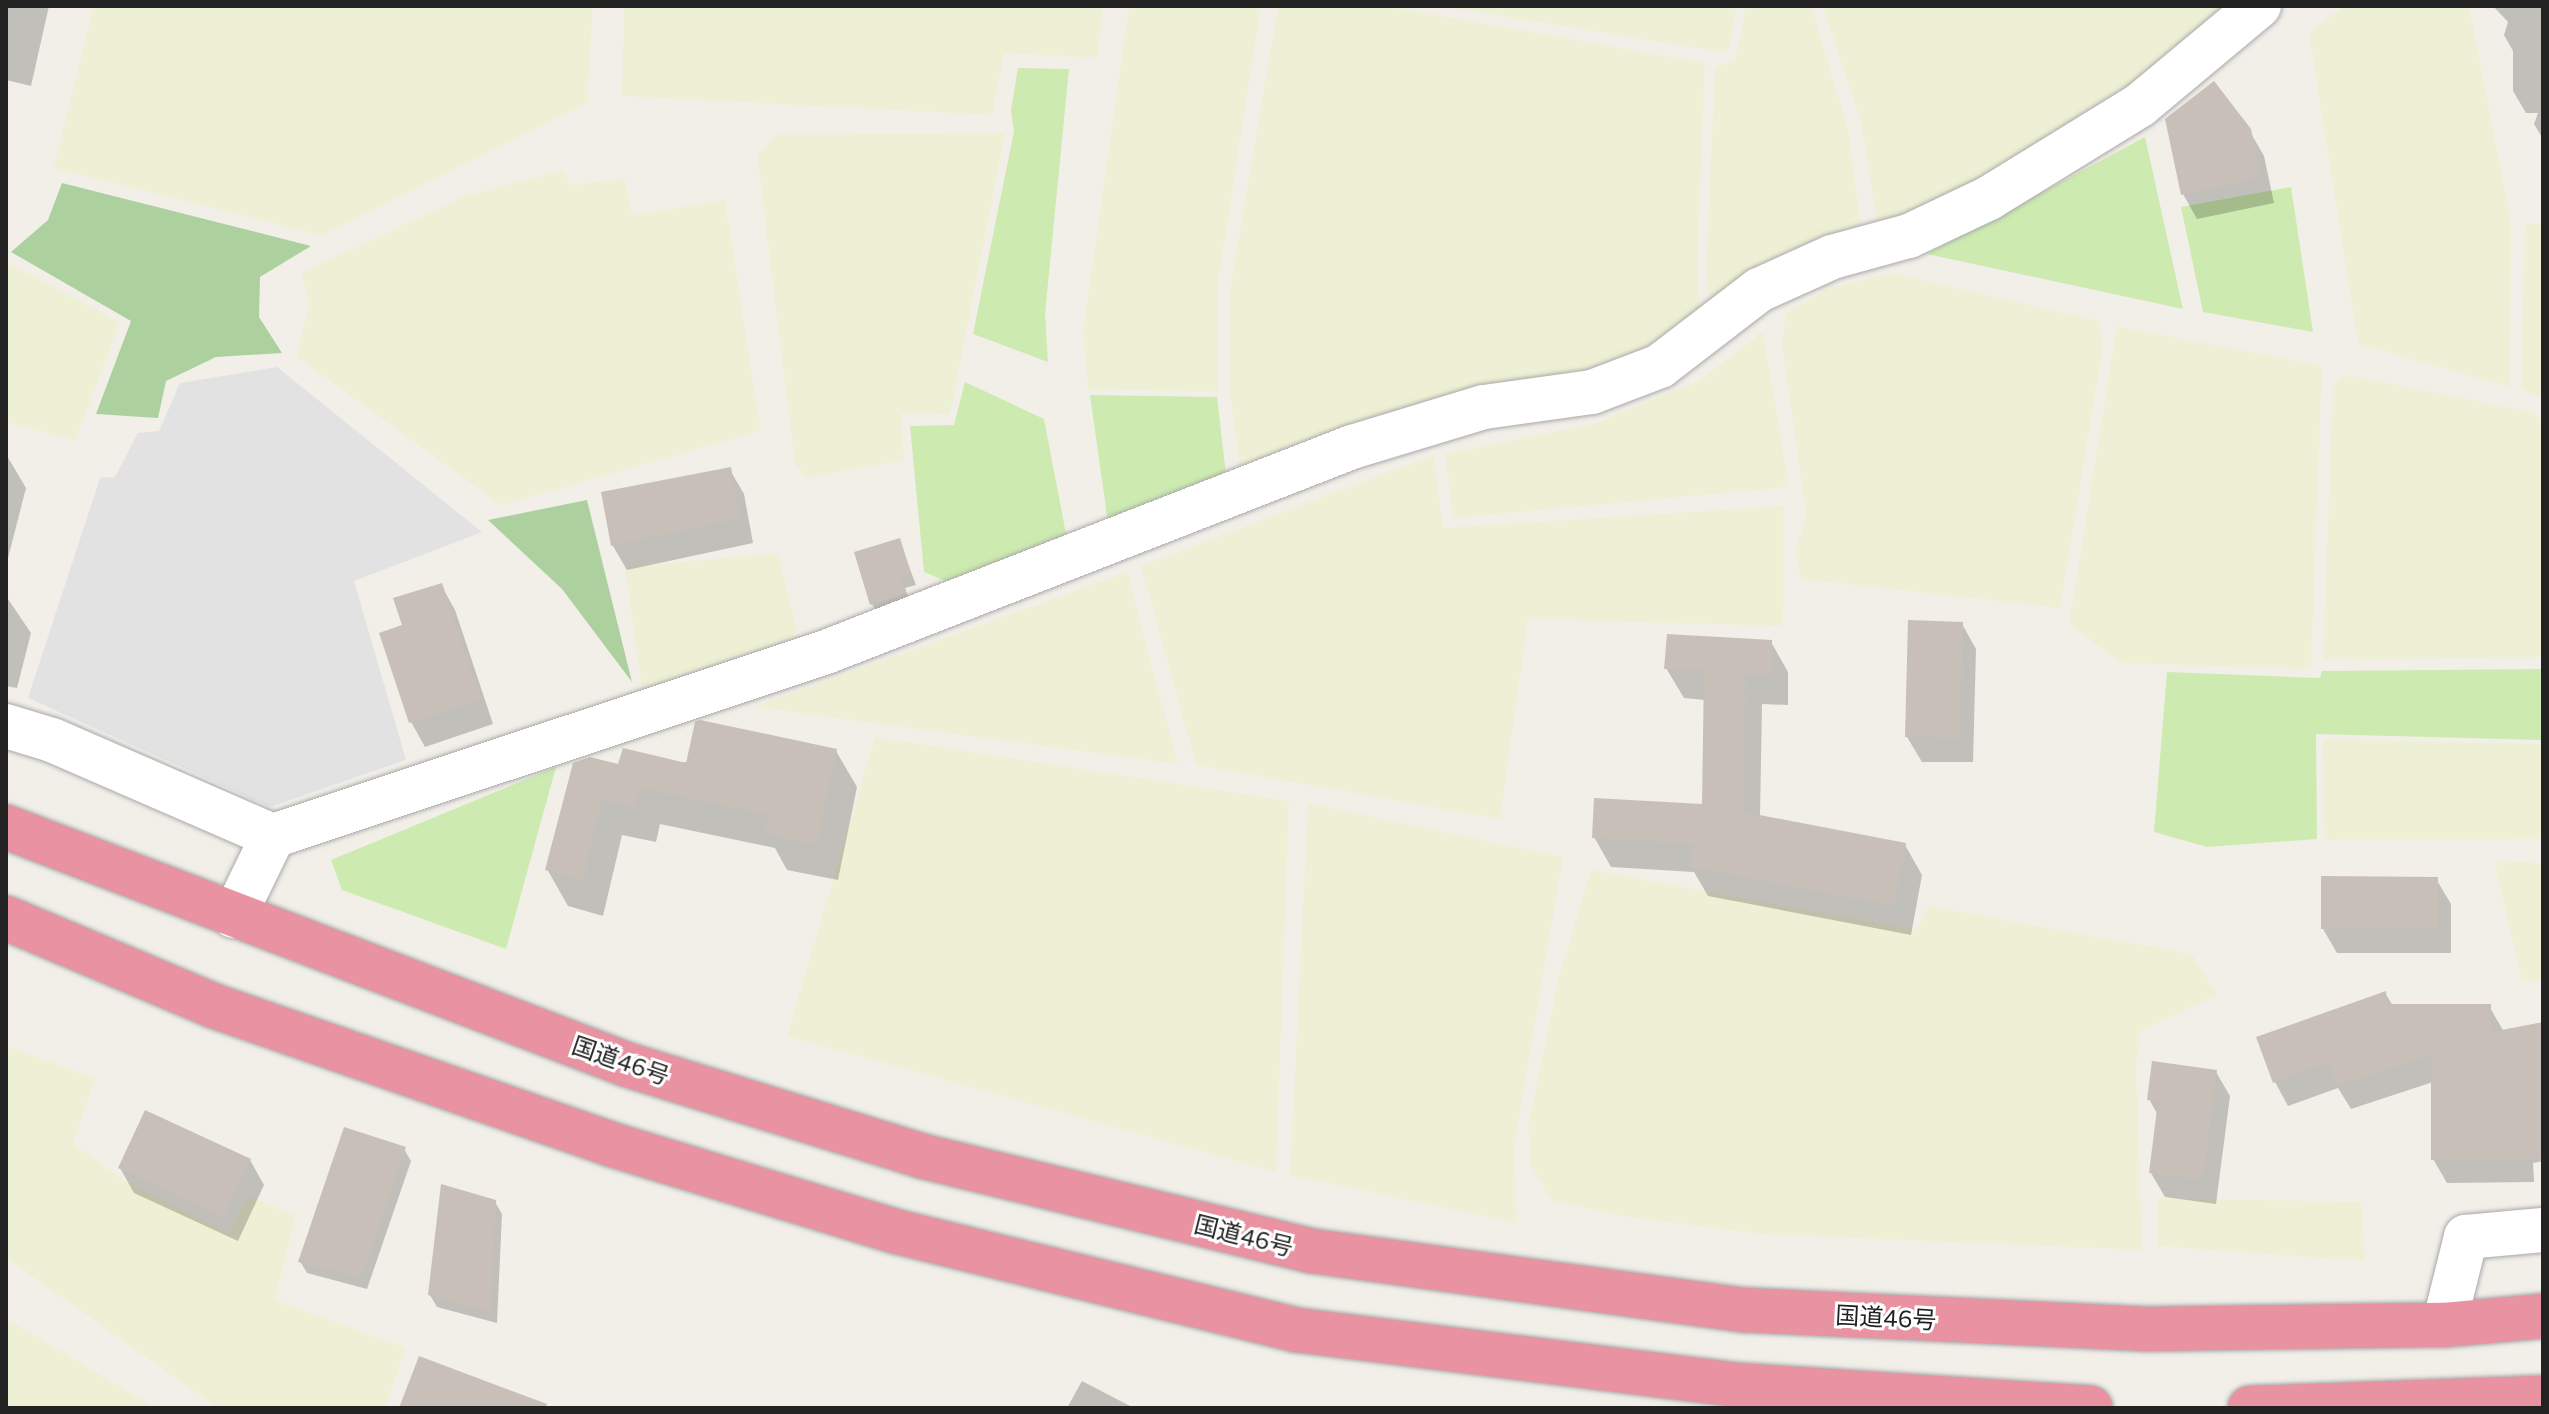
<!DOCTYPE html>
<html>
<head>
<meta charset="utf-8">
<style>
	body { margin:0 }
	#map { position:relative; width:2549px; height:1414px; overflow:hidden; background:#f2efe9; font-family:Commissioner,"Noto Sans JP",sans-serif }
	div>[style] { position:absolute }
	.farmland>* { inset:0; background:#eef0d5 }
	.grass>* { inset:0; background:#cdebb0 }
	.forest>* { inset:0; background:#add19e }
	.parking>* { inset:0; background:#e2e2e2 }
	.shadow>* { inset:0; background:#0003 }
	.building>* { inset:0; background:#c7bfb8 }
	.roads { filter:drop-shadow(0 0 2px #a9a9a9) drop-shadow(0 0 2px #a9a9a9) }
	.minor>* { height:44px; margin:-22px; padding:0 22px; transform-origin:22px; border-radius:22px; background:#fff }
	.highway>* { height:44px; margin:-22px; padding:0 22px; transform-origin:22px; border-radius:22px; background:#e892a2 }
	span { translate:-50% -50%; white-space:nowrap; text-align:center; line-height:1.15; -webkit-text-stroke:6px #fff; paint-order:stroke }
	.street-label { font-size:24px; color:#222 }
	.frame { position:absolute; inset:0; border:8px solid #222; pointer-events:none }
</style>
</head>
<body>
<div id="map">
	<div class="farmland">
		<div style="clip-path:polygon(94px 6px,593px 6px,587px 103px,322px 236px,54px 168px)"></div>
		<div style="clip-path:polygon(624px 6px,1102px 6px,1098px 58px,1004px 53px,992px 115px,622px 96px)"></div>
		<div style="clip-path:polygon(1129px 6px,1261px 6px,1217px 290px,1218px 392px,1088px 389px,1083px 332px)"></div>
		<div style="clip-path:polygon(1278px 6px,1386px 6px,1705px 63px,1697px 272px,1700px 311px,1642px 356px,1241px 473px,1229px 385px,1229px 296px)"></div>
		<div style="clip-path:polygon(1441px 6px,1737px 6px,1728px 53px)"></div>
		<div style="clip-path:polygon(1746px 6px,1811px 6px,1848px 128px,1861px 227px,1709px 306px,1706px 272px,1715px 66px,1735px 61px)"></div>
		<div style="clip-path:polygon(1823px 6px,2230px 6px,2166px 62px,1975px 184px,1877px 225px,1861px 121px)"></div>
		<div style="clip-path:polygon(2344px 6px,2469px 6px,2511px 222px,2510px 387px,2358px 344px,2309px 33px)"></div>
		<div style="clip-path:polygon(1005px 133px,950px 414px,901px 413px,904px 460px,805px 478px,795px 463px,757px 155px,776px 135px)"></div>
		<div style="clip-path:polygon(564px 170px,569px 185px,625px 179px,632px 215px,725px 200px,761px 431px,501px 505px,297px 357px,309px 305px,301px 273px,465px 196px)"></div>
		<div style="clip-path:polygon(2525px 223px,2543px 224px,2543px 398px,2521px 389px)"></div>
		<div style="clip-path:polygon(6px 262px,120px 322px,75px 441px,6px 422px)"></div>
		<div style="clip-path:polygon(1892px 273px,2099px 321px,2103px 347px,2060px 608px,1800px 579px,1796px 550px,1806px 514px,1782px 345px,1786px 312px,1830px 288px)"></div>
		<div style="clip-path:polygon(2117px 326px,2322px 366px,2311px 669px,2121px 663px,2069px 624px)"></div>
		<div style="clip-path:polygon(1763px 332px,1789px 487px,1453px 518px,1445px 454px,1593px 424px,1700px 380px)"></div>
		<div style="clip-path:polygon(2347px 375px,2532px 412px,2543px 419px,2543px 657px,2323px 660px,2333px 384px)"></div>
		<div style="clip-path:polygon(1434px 455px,1443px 528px,1784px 506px,1783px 626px,1528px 619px,1500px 819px,1196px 765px,1141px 566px)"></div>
		<div style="clip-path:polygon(778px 553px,797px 629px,784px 652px,643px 696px,625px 567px)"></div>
		<div style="clip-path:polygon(1127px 572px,1178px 764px,754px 707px)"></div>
		<div style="clip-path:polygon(875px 737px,1289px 801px,1276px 1172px,787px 1036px)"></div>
		<div style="clip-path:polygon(2323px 739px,2543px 744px,2543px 839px,2324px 840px)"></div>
		<div style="clip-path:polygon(1308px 803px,1563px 857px,1514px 1148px,1517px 1223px,1290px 1175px)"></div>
		<div style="clip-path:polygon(2494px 861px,2543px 863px,2543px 982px,2522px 981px)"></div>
		<div style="clip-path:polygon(1591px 870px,1916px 930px,1928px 906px,2192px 954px,2217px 995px,2141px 1031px,2136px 1067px,2142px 1250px,1763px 1234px,1634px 1218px,1552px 1201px,1531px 1166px,1528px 1126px,1559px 976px)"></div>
		<div style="clip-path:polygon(6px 1046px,95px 1078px,73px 1144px,124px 1180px,228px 1233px,248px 1196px,296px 1215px,275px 1300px,406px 1348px,385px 1408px,218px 1408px,6px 1258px)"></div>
		<div style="clip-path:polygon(2158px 1198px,2361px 1202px,2365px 1261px,2158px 1246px)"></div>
		<div style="clip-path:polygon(6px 1318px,155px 1408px,6px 1408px)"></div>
	</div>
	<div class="grass">
		<div style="clip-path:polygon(1018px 68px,1069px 69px,1045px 314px,1048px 362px,973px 334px,1014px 131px,1011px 110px)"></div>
		<div style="clip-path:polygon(2145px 137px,2183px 309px,1927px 254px)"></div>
		<div style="clip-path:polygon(2291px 187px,2313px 332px,2203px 312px,2181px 207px)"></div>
		<div style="clip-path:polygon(965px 382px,1044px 419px,1067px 539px,952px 584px,924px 572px,910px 426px,954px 425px)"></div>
		<div style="clip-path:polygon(1090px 395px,1217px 397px,1226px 475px,1108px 523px)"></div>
		<div style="clip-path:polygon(2543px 669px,2543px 740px,2316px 734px,2317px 839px,2207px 847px,2154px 832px,2167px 672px,2320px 678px,2322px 671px)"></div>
		<div style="clip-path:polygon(556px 767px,506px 949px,342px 890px,331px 860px)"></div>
	</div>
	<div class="forest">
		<div style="clip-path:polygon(62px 183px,311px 246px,260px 277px,259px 317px,282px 353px,216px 357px,166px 381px,158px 418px,96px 414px,131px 321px,11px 252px,48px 220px)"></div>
		<div style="clip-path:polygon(587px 500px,632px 682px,562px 589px,488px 520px)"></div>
	</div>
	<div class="parking">
		<div style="clip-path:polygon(277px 367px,482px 532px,354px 581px,406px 760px,270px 807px,28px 698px,100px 478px,115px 477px,138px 433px,159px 431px,180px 383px)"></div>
	</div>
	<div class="shadow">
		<div style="clip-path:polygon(6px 6px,49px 6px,31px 86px,6px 80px)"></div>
		<div style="clip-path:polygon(2493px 6px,2543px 6px,2543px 139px,2534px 124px,2538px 113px,2526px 113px,2513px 91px,2513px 51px,2504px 35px,2508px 22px)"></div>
		<div style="clip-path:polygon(2249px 130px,2264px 156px,2274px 203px,2197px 219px,2183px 194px)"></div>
		<div style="clip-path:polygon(6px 454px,26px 488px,6px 566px)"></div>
		<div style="clip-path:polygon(730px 470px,744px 494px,753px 543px,627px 570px,613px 546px,603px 493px)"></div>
		<div style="clip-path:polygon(899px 540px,916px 585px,905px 588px,911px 606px,879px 616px,872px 604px)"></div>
		<div style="clip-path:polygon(441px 585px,455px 610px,493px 724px,425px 747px,411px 722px,405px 626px)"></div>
		<div style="clip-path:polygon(6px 596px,31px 633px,17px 688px,6px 686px)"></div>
		<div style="clip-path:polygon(1962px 624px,1976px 649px,1973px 762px,1922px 762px,1907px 737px)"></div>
		<div style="clip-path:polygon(1771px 642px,1788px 672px,1788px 705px,1762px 704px,1760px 817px,1905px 845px,1922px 875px,1911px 935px,1708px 896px,1694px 872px,1611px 867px,1594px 837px,1704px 806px,1705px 700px,1684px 698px,1666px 668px)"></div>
		<div style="clip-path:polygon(836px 751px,857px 787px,838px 880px,787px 870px,775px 848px,660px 824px,656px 842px,622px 835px,603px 916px,568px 906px,547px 869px,620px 767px)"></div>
		<div style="clip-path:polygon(2436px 879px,2451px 904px,2451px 953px,2337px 953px,2323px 929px)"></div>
		<div style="clip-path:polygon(2385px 993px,2393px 1006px,2489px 1006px,2504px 1032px,2543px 1023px,2543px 1161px,2533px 1163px,2534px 1182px,2447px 1183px,2433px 1159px,2433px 1082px,2351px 1109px,2338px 1088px,2288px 1106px,2275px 1082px)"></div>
		<div style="clip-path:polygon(2216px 1072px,2230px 1096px,2216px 1204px,2165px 1197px,2151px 1173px,2158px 1115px,2149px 1099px)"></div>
		<div style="clip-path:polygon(404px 1149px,411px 1161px,367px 1289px,307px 1273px,300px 1261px)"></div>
		<div style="clip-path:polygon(250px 1160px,264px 1185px,238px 1241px,134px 1193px,120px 1168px)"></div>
		<div style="clip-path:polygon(495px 1202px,502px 1214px,497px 1323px,437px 1307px,430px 1295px)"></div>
		<div style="clip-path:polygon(1082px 1381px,1134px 1408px,1067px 1408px)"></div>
	</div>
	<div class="building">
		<div style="clip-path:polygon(2214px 81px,2251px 129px,2261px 178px,2181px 195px,2165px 119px)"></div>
		<div style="clip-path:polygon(731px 467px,740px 519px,611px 546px,601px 492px)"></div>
		<div style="clip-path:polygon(900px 538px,911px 573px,900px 576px,906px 594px,870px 605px,854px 552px)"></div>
		<div style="clip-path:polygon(442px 583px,481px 699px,409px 723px,379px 633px,402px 625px,393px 598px)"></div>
		<div style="clip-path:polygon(1908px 620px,1963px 622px,1960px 738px,1905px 737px)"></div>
		<div style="clip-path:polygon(1667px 634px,1772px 640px,1772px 676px,1746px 674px,1744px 812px,1906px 843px,1894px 906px,1689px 867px,1693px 844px,1592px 838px,1594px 798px,1702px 804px,1704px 671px,1664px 669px)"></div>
		<div style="clip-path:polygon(700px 720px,837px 749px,817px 845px,764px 834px,768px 815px,640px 788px,635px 807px,602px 800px,583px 880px,545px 870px,573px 763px,590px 757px,618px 764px,623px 748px,686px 763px,695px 722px)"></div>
		<div style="clip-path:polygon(2321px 876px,2438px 877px,2438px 929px,2321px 929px)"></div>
		<div style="clip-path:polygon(2386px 991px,2387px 1004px,2491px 1004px,2491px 1032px,2543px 1022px,2543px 1159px,2431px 1160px,2431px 1055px,2335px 1086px,2328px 1063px,2273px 1083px,2256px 1037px)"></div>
		<div style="clip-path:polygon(2152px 1061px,2217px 1070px,2203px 1180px,2149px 1173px,2158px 1101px,2147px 1100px)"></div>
		<div style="clip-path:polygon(145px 1110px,251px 1159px,224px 1217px,118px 1168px)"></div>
		<div style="clip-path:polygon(344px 1127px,406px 1147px,361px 1278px,298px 1262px)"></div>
		<div style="clip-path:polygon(441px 1184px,496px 1200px,491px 1312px,428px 1295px)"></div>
		<div style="clip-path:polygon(419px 1356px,547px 1404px,546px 1408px,399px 1408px)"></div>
	</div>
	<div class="roads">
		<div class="minor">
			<div style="left:6px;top:726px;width:48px;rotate:16.9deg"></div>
			<div style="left:52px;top:740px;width:241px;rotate:23.5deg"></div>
			<div style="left:234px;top:916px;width:89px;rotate:-64deg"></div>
			<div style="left:273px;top:836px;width:583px;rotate:-18.4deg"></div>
			<div style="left:826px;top:652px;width:565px;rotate:-21.29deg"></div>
			<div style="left:1352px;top:447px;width:138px;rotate:-16.9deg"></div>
			<div style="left:1484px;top:407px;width:109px;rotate:-7.9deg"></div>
			<div style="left:1592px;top:392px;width:73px;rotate:-20.9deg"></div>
			<div style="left:1660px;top:366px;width:125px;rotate:-37.5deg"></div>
			<div style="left:1759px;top:290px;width:80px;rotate:-24.3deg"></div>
			<div style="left:1832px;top:257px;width:80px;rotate:-15.3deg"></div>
			<div style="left:1909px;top:236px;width:89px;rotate:-25.4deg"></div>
			<div style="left:1989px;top:198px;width:177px;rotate:-31.6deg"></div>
			<div style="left:2140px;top:105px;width:155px;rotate:-39.8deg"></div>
			<div style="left:2444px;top:1325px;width:91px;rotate:-76deg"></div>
			<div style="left:2466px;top:1237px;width:77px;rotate:-5.2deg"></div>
		</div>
		<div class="highway">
			<div style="left:6px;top:827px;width:666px;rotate:20.94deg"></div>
			<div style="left:628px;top:1065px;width:308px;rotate:17.2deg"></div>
			<div style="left:922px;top:1156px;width:401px;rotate:13.7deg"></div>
			<div style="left:1312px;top:1251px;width:437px;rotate:7.8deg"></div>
			<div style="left:1745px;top:1310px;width:403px;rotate:2.7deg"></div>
			<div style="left:2148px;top:1329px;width:296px;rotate:-0.8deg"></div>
			<div style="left:2444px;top:1325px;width:99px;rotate:-5.2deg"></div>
			<div style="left:6px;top:918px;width:226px;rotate:22.9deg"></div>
			<div style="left:214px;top:1006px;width:423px;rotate:19.2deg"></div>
			<div style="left:613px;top:1145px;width:298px;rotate:17deg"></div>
			<div style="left:898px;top:1232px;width:410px;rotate:13.8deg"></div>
			<div style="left:1296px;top:1330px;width:445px;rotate:7.1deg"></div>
			<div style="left:1738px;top:1385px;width:353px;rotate:3.7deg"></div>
			<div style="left:2250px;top:1408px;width:293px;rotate:-2deg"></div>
		</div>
	</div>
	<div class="street-label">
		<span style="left:621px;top:1060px;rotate:19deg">国道46号</span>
		<span style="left:1244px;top:1235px;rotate:14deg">国道46号</span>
		<span style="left:1886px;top:1317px;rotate:3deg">国道46号</span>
	</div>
	<div class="frame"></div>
</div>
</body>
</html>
